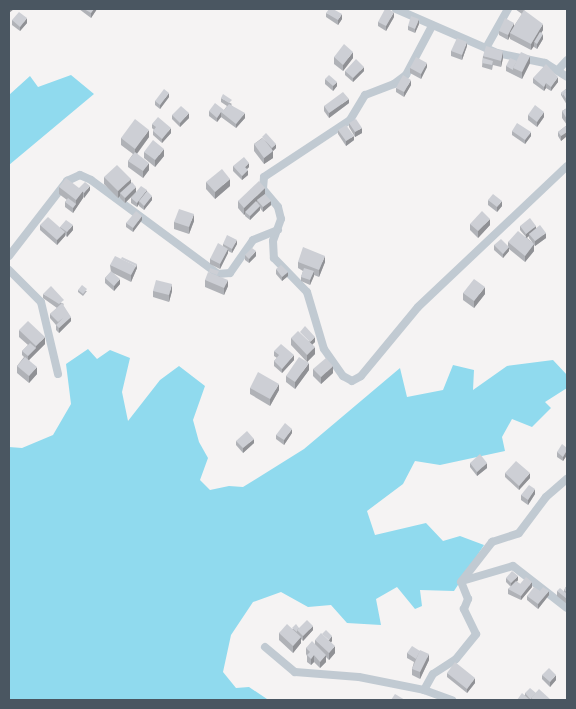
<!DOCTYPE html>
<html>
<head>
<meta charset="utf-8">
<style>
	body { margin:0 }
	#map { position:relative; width:576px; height:709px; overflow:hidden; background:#f5f3f3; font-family:Rubik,sans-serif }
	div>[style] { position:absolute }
	.water>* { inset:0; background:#90daee }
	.minor>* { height:8px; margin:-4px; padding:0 4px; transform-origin:4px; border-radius:4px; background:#c1cad2 }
	.wall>* { inset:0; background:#b0b2b7 }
	.shaded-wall>* { inset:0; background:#909195 }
	.building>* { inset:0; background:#cdcfd5 }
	span { translate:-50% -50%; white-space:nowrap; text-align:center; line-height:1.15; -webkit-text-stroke:4px #fff; paint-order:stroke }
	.frame { position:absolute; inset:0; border:10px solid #4a5661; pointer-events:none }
</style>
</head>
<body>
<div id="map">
	<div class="water">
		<div style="clip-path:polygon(71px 75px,94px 94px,9px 165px,9px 95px,30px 76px,38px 87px)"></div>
		<div style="clip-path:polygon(88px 349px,97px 359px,110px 350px,130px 358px,122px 392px,128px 421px,160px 380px,179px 366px,205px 386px,193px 420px,199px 442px,208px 458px,200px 480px,210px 490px,229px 486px,243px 487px,304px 449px,400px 368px,407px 397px,443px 390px,453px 365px,474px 370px,473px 390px,507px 366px,553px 360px,567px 375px,567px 388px,545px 402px,551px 408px,532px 427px,512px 419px,502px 437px,505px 451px,440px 465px,415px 461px,403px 484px,367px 511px,375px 535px,426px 523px,443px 541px,460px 536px,484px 545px,454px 591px,420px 590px,422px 606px,415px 609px,397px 587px,376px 599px,381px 625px,347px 623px,331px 605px,308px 607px,281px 592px,253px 602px,231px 635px,223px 672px,236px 688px,249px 687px,267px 699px,289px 700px,9px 700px,9px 447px,22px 448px,53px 435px,71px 404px,66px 364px)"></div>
	</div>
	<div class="minor">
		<div style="left:396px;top:9px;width:110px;rotate:23.5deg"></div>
		<div style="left:497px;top:53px;width:49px;rotate:11.8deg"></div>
		<div style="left:545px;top:63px;width:26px;rotate:32deg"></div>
		<div style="left:432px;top:26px;width:55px;rotate:118deg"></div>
		<div style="left:406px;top:75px;width:15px;rotate:143deg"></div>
		<div style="left:394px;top:84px;width:31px;rotate:159deg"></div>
		<div style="left:365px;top:95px;width:29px;rotate:121deg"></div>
		<div style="left:350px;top:120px;width:103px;rotate:146.5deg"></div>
		<div style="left:264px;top:177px;width:12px;rotate:95deg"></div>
		<div style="left:263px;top:189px;width:23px;rotate:50deg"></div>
		<div style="left:278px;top:207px;width:12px;rotate:76deg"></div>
		<div style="left:281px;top:219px;width:23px;rotate:110deg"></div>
		<div style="left:273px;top:241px;width:17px;rotate:87deg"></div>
		<div style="left:274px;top:258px;width:47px;rotate:45.9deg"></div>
		<div style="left:307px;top:292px;width:59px;rotate:73.4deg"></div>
		<div style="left:324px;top:349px;width:33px;rotate:55deg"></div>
		<div style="left:343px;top:376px;width:10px;rotate:29deg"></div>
		<div style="left:352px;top:381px;width:10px;rotate:-29deg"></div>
		<div style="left:361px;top:376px;width:89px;rotate:-50.4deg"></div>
		<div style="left:418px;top:307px;width:205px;rotate:-43.4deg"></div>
		<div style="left:486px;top:48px;width:45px;rotate:-60.6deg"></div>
		<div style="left:558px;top:70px;width:13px;rotate:-48deg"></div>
		<div style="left:9px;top:256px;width:95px;rotate:-52.3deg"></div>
		<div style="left:67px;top:181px;width:14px;rotate:-25deg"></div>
		<div style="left:80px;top:175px;width:12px;rotate:24deg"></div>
		<div style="left:91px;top:180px;width:158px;rotate:36.5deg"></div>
		<div style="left:218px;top:274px;width:12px;rotate:-5deg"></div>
		<div style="left:230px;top:273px;width:40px;rotate:-55.1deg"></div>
		<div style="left:253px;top:240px;width:27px;rotate:-22deg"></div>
		<div style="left:9px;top:270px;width:45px;rotate:45deg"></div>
		<div style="left:41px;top:302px;width:74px;rotate:76.7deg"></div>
		<div style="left:462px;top:581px;width:53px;rotate:-16.4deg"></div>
		<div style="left:513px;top:566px;width:68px;rotate:37.9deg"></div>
		<div style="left:265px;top:647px;width:39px;rotate:40deg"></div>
		<div style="left:295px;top:672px;width:64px;rotate:4.5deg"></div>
		<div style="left:359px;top:677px;width:66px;rotate:11.3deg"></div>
		<div style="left:424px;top:690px;width:30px;rotate:20deg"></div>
		<div style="left:424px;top:690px;width:18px;rotate:-61deg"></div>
		<div style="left:433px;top:674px;width:27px;rotate:-33deg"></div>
		<div style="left:456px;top:659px;width:32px;rotate:-51deg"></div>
		<div style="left:476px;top:634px;width:28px;rotate:-116deg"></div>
		<div style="left:464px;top:609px;width:11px;rotate:-68deg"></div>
		<div style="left:468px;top:599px;width:18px;rotate:-112deg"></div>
		<div style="left:461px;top:582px;width:51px;rotate:-52.2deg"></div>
		<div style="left:492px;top:542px;width:28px;rotate:-18deg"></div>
		<div style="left:519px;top:533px;width:45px;rotate:-53.1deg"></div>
		<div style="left:546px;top:497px;width:28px;rotate:-41deg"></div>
	</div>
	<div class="wall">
		<div style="clip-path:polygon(79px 9px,97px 9px,91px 18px)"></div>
		<div style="clip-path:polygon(515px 9px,526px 9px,524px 11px,543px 30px,541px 33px,543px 39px,537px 49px,534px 47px,534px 46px,531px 50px,510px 39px,510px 36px,508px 40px,499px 35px,499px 31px,514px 26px,522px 14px)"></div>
		<div style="clip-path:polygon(326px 13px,342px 19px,338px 25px,326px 17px)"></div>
		<div style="clip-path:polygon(394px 17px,386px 31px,378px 26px,378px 22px)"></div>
		<div style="clip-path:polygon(12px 20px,27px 23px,20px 31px,12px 25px)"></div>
		<div style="clip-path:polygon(419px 24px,415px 33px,408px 30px,408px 26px)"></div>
		<div style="clip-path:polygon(467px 46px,462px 60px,451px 56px,451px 51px)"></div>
		<div style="clip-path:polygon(483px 56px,503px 58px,501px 67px,493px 65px,492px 70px,482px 67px)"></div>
		<div style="clip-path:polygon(334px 57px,353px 58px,343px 71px,334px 64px)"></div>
		<div style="clip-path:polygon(517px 61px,530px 63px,522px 79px,506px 71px,506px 66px)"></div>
		<div style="clip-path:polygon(427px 67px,421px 79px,410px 73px,410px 68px)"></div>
		<div style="clip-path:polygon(345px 71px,364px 71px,353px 82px,345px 75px)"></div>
		<div style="clip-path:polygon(533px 78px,558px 82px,551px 91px,546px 88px,544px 91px,533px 83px)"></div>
		<div style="clip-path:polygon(325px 79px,337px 86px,333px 91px,325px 84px)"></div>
		<div style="clip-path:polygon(411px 85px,404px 97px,396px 92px,396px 88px)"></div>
		<div style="clip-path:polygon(567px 88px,567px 105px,561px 95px,561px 93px)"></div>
		<div style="clip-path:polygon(169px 97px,160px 109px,155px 105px,155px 101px)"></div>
		<div style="clip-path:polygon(221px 98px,232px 104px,231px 105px,245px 118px,236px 128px,221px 117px,217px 122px,209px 116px,209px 111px,224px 110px,227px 106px,221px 102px)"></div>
		<div style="clip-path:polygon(349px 103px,329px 118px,324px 111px,324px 106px)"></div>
		<div style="clip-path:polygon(567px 108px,567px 136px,561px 141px,558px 136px,558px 132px,567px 125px,562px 118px,562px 111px)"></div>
		<div style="clip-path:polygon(172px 115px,189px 118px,180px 127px,172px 119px)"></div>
		<div style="clip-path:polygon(528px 115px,544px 117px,537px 127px,528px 120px)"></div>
		<div style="clip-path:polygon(349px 123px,362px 133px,355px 137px,349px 127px)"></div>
		<div style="clip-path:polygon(152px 124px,171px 133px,162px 143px,153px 135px,153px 131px,154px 130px,152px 128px)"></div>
		<div style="clip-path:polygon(338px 130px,354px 140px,346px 146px,338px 134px)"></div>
		<div style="clip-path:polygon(512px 131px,531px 136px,525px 144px,512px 135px)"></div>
		<div style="clip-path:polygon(149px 137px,137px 154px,149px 170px,143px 178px,128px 167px,128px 161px,133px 154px,121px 145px,121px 138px)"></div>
		<div style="clip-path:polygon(262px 138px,276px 148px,273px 151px,273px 158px,264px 164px,254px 151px,254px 144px)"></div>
		<div style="clip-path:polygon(144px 152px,164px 156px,155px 167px,144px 158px)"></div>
		<div style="clip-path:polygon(233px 166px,249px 167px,247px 169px,248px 175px,242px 180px,233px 171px)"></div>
		<div style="clip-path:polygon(104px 177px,131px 183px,136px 192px,147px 192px,152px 200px,144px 210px,139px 206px,139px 204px,137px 207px,131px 203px,131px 198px,135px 193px,125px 203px,120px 198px,120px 196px,118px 198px,104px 184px)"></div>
		<div style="clip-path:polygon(206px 182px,230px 186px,215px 199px,206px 189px)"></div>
		<div style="clip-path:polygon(59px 187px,79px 188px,90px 190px,84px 198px,83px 197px,83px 198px,73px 213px,65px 207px,65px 202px,67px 200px,59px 194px)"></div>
		<div style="clip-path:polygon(265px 194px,271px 205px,263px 212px,260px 208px,260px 210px,250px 220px,245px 216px,245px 214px,244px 215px,238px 208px,238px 201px)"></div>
		<div style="clip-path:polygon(488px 200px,502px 206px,497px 212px,488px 205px)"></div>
		<div style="clip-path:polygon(142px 220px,133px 232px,126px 227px,126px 223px)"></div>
		<div style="clip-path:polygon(194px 221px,189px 234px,174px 229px,174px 222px)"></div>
		<div style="clip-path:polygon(470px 224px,490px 225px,478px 238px,470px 230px)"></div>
		<div style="clip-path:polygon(40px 225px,60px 228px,60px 227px,73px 230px,67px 237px,65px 235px,65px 236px,57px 245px,40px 230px)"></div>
		<div style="clip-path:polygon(evenodd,520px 226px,536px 228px,546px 238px,535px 246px,534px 245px,534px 251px,525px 262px,509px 249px,509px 251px,503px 258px,494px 250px,494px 245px,508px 246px,508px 242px,526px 237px,520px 230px,520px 226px,529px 236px,529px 238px,533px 243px,527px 238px,529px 236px)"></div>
		<div style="clip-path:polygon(223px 244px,237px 244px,232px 253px,228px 251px,228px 253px,220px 269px,210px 264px,210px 259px,223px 246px)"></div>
		<div style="clip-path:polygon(245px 255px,256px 256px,249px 263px,245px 260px)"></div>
		<div style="clip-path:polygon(298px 262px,325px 262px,319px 277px,314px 275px,310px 285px,301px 281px,301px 277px,303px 271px,298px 268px)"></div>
		<div style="clip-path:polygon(110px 265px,137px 268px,131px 282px,113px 273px,120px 284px,114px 291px,105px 283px,105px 278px,111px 272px)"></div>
		<div style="clip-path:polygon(276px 269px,288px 276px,282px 281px,276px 274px)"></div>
		<div style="clip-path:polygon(219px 276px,228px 286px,224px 295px,205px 287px,205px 280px)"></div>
		<div style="clip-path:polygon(78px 290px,87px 291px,83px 296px,78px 292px)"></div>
		<div style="clip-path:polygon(153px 291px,172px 291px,169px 302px,153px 297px)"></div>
		<div style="clip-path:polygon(463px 293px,485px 294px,474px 308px,463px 300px)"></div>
		<div style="clip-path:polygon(43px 294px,64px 304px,63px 305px,71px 321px,59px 333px,56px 330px,56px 325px,50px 318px,50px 314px,57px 308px,43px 298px)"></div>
		<div style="clip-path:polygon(19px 330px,45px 344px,29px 360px,37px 374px,29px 383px,17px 373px,17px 366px,24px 357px,22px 355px,22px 351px,28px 345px,19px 337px)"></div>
		<div style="clip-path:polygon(291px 338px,315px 342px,312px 344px,315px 354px,307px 362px,291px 345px)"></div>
		<div style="clip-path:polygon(274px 351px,294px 360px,282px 373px,274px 366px,274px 361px,277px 358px,274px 356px)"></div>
		<div style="clip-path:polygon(313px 369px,333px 373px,321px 384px,313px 376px)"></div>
		<div style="clip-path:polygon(309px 370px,295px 389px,286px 382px,286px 376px)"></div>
		<div style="clip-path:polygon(250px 388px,279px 390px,270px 406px,250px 394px)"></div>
		<div style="clip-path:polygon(292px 433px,284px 445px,276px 439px,276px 435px)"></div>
		<div style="clip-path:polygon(236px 441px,254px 443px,243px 453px,236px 445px)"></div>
		<div style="clip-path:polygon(567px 448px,567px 455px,563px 461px,557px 457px,557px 452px)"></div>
		<div style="clip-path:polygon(470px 463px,487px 468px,477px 476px,470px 467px)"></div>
		<div style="clip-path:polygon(505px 473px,530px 478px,519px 490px,505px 477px)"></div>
		<div style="clip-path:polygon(535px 494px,528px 505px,521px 500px,521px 495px)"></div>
		<div style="clip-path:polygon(506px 578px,518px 580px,517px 582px,520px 584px,532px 587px,521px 600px,508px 594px,508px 589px,511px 587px,506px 582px)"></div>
		<div style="clip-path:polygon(567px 585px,567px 604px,557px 596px,557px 591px,564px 592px,564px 590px)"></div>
		<div style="clip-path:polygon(540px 591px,549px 595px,538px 609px,527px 600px,527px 596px)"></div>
		<div style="clip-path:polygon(299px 628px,313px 630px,303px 641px,301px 639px,301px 643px,293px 653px,279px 640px,279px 633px,292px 629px)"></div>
		<div style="clip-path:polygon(315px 640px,332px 641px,331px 642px,335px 653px,329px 660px,326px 657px,326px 662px,320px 668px,314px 662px,311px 665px,307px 662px,307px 656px,306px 654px,306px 648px,315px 644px)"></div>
		<div style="clip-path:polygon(420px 651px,429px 660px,420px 679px,412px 675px,412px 669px,414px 662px,407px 658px,407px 653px)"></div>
		<div style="clip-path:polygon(447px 673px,475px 683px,467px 693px,447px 677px)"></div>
		<div style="clip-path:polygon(542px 675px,556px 680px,550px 687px,542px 679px)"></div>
		<div style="clip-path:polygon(525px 693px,536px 693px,551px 700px,517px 700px,525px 695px)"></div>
	</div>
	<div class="shaded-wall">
		<div style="clip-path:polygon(9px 9px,14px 9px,9px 13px)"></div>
		<div style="clip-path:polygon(94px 9px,97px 9px,91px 18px,91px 13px)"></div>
		<div style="clip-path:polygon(394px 12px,394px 17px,386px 31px,386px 26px)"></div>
		<div style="clip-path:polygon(342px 14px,342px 19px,338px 25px,338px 20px)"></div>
		<div style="clip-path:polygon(27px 18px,27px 23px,20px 31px,20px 27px)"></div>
		<div style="clip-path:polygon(419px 19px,419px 24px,415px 33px,415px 29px)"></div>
		<div style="clip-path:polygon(514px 23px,514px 27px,510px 33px,510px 36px,508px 40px,508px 35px)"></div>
		<div style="clip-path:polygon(543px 24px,543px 30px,535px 43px,534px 42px,534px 46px,531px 50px,531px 44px)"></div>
		<div style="clip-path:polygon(543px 34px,543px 39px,537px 49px,537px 44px)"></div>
		<div style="clip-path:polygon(467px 42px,467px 46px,462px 60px,462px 55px)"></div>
		<div style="clip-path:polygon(503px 51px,503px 58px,501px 67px,501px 61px)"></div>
		<div style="clip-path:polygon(353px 52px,353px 58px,343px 71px,343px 65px)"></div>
		<div style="clip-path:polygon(530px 56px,530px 63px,522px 79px,522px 72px)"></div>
		<div style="clip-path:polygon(427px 63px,427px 67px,421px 79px,421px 74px)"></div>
		<div style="clip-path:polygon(364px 67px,364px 71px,353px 82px,353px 78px)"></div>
		<div style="clip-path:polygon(558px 77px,558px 82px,551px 91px,551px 87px)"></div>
		<div style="clip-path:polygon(411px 80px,411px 85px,404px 97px,404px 92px)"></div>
		<div style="clip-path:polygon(337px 82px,337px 86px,333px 91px,333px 86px)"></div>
		<div style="clip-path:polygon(546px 83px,546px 88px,544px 91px,544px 87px)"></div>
		<div style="clip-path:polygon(169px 93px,169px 97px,160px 109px,160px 105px)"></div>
		<div style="clip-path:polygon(349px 99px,349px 103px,329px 118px,329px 113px)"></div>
		<div style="clip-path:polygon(221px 112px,221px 117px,217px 122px,217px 118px)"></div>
		<div style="clip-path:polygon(544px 112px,544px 117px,537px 127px,537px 122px)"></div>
		<div style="clip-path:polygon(189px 113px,189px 118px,180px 127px,180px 123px)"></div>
		<div style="clip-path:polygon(245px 113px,245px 118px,236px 128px,236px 124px)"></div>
		<div style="clip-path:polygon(171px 128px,171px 133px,162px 143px,162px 139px)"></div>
		<div style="clip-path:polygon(362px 128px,362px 133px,355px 137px,355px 132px)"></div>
		<div style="clip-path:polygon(149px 130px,149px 137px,135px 156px,135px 149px)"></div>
		<div style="clip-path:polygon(531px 132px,531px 136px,525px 144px,525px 140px)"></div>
		<div style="clip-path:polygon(567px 132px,567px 136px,561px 141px,561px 136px)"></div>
		<div style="clip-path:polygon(354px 136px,354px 140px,346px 146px,346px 141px)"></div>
		<div style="clip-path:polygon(276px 144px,276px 148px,272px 152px,273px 151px,273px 158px,264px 164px,264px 158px,272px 152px,272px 148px)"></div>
		<div style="clip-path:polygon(164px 149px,164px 156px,155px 167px,155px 160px)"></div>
		<div style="clip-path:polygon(149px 163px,149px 170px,143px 178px,143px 171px)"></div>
		<div style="clip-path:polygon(249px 163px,249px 167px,245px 171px,245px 167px)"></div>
		<div style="clip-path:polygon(248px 170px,248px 175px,242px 180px,242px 176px)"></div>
		<div style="clip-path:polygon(131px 179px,131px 185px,120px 193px,120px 196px,118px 198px,118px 191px)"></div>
		<div style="clip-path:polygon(230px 179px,230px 186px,215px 199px,215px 192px)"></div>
		<div style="clip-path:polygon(90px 186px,90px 190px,84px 198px,84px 193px)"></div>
		<div style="clip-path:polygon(136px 187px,136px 192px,125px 203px,125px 198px)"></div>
		<div style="clip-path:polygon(265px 188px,265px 194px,257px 200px,257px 202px,246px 213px,245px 212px,245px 214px,244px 215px,244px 208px)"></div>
		<div style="clip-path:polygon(147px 190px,147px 195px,139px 201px,139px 204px,137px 207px,137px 203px)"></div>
		<div style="clip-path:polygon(83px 191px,83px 198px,73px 213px,73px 208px,76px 204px,76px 200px)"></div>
		<div style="clip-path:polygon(152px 196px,152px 200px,144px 210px,144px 206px)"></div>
		<div style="clip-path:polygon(271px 201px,271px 205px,263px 212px,263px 207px)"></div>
		<div style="clip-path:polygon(502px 201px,502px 206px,497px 212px,497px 207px)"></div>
		<div style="clip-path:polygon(260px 206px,260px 210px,250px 220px,250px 216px)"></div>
		<div style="clip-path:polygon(194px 214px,194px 221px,189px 234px,189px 227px)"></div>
		<div style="clip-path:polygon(142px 216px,142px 220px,133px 232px,133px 228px)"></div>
		<div style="clip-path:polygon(490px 219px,490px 225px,478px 238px,478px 231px)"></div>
		<div style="clip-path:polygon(73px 225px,73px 230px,67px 237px,67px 232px)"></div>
		<div style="clip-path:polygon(536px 226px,536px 231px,529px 234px,529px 236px,526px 238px,526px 234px)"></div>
		<div style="clip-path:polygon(65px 232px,65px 236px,57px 245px,57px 240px)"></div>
		<div style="clip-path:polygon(546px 233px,546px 238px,535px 246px,535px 241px)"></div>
		<div style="clip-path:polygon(237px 240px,237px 244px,232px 253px,232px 249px)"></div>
		<div style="clip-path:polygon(534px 244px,534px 251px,525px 262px,525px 256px)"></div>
		<div style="clip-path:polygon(509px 247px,509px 251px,503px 258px,503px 254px)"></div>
		<div style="clip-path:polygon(228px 249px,228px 253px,220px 269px,220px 264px)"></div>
		<div style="clip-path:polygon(256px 251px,256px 256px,249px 263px,249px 259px)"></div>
		<div style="clip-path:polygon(325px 256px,325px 262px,319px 277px,319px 270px)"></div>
		<div style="clip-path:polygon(137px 264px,137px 268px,131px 282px,131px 275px,136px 266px)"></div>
		<div style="clip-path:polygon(314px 271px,314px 276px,310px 285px,310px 280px)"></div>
		<div style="clip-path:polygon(288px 272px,288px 276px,282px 281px,282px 277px)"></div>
		<div style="clip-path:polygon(120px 279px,120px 284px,114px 291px,114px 286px)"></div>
		<div style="clip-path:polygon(228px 280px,228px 286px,224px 295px,224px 288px)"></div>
		<div style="clip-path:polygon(172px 284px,172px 291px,169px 302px,169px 295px)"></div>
		<div style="clip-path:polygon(485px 287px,485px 294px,474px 308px,474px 301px)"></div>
		<div style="clip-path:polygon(71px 317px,71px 321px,59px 333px,59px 328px)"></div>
		<div style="clip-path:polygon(45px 337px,45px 344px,28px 361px,28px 356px,36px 348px,36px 346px)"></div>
		<div style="clip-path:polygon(315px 337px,315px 342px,309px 348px,309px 343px)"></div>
		<div style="clip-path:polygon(315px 347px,315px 354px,307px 362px,307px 355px)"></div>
		<div style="clip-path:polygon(294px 355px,294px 360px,282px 373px,282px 369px)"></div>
		<div style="clip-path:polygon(309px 363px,309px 370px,295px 389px,295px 382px)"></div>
		<div style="clip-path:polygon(333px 366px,333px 373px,321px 384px,321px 377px)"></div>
		<div style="clip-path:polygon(37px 367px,37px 374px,29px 383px,29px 376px)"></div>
		<div style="clip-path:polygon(279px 384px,279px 390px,270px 406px,270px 399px)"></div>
		<div style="clip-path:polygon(292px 429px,292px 433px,284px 445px,284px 440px)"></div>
		<div style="clip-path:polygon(254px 439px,254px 443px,243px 453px,243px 448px)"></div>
		<div style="clip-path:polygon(567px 450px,567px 455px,563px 461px,563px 457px)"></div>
		<div style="clip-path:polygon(487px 463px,487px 468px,477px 476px,477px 472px)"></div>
		<div style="clip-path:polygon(530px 473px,530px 478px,519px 490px,519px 486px)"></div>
		<div style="clip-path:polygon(535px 489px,535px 494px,528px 505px,528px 500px)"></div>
		<div style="clip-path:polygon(518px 576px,518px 580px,511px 587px,511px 583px)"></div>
		<div style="clip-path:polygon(532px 582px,532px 587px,521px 600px,521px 596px)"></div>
		<div style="clip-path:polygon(549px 591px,549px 595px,538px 609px,538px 604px)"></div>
		<div style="clip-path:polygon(313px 626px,313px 630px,303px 641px,303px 636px)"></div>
		<div style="clip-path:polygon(332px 636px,332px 641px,328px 646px,328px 641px)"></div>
		<div style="clip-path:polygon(301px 637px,301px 643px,293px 653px,293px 646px)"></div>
		<div style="clip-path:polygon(335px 646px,335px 653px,329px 660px,329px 653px)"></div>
		<div style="clip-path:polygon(429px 654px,429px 660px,420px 679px,420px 672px)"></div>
		<div style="clip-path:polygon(314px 655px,314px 662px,311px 665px,311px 659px)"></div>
		<div style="clip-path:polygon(326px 655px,326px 662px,320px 668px,320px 662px)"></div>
		<div style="clip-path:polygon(556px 675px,556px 680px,550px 687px,550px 682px)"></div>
		<div style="clip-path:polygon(475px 678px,475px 683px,467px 693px,467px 689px)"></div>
	</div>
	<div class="building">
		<div style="clip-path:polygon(84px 9px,94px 9px,91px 13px)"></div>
		<div style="clip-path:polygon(329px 9px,333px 9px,342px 14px,338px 20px,326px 13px)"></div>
		<div style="clip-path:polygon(385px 9px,388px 9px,394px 12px,386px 26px,378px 22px)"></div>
		<div style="clip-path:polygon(524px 10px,543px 24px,531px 44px,510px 33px)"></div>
		<div style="clip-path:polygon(19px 12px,27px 18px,20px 27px,12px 20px)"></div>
		<div style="clip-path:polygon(411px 16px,419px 19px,415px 29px,408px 26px)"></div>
		<div style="clip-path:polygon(505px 18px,514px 23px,508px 35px,499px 31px)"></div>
		<div style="clip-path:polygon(540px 32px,543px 34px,537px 44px,534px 42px)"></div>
		<div style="clip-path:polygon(457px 38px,467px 42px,462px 55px,451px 51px)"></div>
		<div style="clip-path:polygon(344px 44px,353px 52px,343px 65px,334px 57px)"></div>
		<div style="clip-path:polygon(486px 46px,503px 51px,501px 61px,483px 56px)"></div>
		<div style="clip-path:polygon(521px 52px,530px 56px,522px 72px,513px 68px)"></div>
		<div style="clip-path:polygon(416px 57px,427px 63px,421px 74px,410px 68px)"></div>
		<div style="clip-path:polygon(483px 58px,493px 61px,492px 65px,482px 63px)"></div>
		<div style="clip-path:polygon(510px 58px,517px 61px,513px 68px,513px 70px,506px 66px)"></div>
		<div style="clip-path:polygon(356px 59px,364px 67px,353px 78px,345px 71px)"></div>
		<div style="clip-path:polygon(546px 64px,558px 77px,551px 87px,546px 83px,544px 87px,533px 78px)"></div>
		<div style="clip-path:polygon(329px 75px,337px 82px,333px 86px,325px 79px)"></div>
		<div style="clip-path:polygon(403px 75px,411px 80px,404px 92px,396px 88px)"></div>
		<div style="clip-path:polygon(567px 88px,567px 91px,563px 94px,563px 96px,561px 93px)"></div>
		<div style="clip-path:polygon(164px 89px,169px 93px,160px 105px,155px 101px)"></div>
		<div style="clip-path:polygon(567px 91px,567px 100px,563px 94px)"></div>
		<div style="clip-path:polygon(343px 92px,349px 99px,329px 113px,324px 106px)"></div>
		<div style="clip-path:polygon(223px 94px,232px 100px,229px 103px,221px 98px)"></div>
		<div style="clip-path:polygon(215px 103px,224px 110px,229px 104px,245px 113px,236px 124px,221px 112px,217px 118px,209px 111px)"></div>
		<div style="clip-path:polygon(535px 105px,544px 112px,537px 122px,528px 115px)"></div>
		<div style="clip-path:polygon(181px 106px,189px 113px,180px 123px,172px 115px)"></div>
		<div style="clip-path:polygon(567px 108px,567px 119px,562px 111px)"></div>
		<div style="clip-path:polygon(158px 117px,171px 128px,162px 139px,153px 131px,156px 127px,152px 124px)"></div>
		<div style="clip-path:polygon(135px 119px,149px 130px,135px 149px,121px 138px)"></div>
		<div style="clip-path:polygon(356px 119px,362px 128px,355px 132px,349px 123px)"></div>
		<div style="clip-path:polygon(517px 123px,531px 132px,525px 140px,512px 131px)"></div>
		<div style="clip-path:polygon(346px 125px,354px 136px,346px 141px,338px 130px)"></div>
		<div style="clip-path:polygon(567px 125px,567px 132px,561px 136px,558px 132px)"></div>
		<div style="clip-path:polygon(266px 133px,276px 144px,272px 148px,262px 137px)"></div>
		<div style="clip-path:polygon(263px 138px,273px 151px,264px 158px,254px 144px)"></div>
		<div style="clip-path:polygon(153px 140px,164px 149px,155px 160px,144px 152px)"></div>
		<div style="clip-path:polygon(135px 152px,149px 163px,143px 171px,128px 161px)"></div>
		<div style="clip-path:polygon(244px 157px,249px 163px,245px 167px,248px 170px,242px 176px,233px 166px)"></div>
		<div style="clip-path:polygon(117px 165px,131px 179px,118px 191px,104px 177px)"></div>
		<div style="clip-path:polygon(222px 169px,230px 179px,215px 192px,206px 182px)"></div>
		<div style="clip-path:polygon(66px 178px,83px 191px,76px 200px,59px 187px)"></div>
		<div style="clip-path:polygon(259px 181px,265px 188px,244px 208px,238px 201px)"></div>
		<div style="clip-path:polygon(85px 182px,90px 186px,84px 193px,79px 188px)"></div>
		<div style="clip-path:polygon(132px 182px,136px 187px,125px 198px,120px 193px)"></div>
		<div style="clip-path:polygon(141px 186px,147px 190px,137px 203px,131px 198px)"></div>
		<div style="clip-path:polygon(147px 191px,152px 196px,144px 206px,139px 201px)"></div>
		<div style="clip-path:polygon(265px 194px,271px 201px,263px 207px,257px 200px)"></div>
		<div style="clip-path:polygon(493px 194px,502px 201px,497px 207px,488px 200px)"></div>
		<div style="clip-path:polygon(68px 198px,76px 204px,73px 208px,65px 202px)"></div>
		<div style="clip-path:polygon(256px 201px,260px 206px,250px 216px,245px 212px)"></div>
		<div style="clip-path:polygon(179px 209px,194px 214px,189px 227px,174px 222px)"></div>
		<div style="clip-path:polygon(136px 211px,142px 216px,133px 228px,126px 223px)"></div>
		<div style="clip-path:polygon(482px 211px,490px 219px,478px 231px,470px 224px)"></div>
		<div style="clip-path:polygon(48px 217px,65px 232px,57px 240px,40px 225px)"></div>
		<div style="clip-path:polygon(530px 218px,536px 226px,526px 234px,520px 226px)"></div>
		<div style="clip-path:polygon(66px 220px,73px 225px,67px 232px,60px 227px)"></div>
		<div style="clip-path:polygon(540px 225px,546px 233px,535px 241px,529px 234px)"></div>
		<div style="clip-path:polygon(518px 231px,534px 244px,525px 256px,508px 242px)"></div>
		<div style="clip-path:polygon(227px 235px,237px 240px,232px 249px,223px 244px)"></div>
		<div style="clip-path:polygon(501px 239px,509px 247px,503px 254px,494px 245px)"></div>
		<div style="clip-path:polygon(218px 243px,228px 249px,220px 264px,210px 259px)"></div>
		<div style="clip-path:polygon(303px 247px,325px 256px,319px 270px,298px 262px)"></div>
		<div style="clip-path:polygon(252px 248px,256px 251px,249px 259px,245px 255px)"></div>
		<div style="clip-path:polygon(115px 256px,136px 266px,131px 275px,110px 265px)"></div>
		<div style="clip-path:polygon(122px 257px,137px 264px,136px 268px,136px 266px,121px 259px)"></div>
		<div style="clip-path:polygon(281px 265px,288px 272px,282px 277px,276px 269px)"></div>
		<div style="clip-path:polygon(210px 268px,219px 271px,217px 275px,209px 272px)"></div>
		<div style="clip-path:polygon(304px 268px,314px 271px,310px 280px,301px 277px)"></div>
		<div style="clip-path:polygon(111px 271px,120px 279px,114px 286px,105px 278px)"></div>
		<div style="clip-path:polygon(208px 272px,228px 280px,224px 288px,205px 280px)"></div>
		<div style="clip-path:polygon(474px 279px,485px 287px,474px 301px,463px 293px)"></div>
		<div style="clip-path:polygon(156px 280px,172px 284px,169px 295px,153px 291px)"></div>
		<div style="clip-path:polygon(82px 285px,87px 289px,83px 294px,78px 290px)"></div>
		<div style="clip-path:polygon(51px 286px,64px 300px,59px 304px,43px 294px)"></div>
		<div style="clip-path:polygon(62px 303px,71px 317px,59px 328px,56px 325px,63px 318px,58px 322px,50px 314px)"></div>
		<div style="clip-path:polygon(28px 321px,45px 337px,36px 346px,19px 330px)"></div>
		<div style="clip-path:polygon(305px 326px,315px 337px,310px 342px,300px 332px)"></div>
		<div style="clip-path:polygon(298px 331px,315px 347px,307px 355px,291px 338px)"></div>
		<div style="clip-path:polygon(30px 343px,36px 348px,28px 356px,22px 351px)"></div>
		<div style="clip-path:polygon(281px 344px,294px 355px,282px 369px,274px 361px,279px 355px,274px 351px)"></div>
		<div style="clip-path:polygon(25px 357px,37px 367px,29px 376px,17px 366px)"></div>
		<div style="clip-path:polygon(299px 357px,309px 363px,295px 382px,286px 376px)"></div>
		<div style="clip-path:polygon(326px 358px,333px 366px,321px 377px,313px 369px)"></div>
		<div style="clip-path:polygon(258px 372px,279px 384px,270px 399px,250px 388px)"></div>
		<div style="clip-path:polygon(285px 423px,292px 429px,284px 440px,276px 435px)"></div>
		<div style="clip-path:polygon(247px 431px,254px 439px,243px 448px,236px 441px)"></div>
		<div style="clip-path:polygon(562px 444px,567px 448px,567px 450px,563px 457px,557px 452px)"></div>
		<div style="clip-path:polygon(480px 454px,487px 463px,477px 472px,470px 463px)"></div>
		<div style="clip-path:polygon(516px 461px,530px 473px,519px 486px,505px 473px)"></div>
		<div style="clip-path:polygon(529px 485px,535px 489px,528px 500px,521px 495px)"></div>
		<div style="clip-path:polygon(512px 571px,518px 576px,511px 583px,506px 578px)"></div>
		<div style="clip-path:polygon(526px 577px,532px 582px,521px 596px,508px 589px,516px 581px,520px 584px)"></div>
		<div style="clip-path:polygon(567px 585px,567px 592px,564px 590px)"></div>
		<div style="clip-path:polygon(534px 587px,540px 591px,543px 587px,549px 591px,538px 604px,527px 596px)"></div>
		<div style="clip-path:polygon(560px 588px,567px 594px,567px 599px,557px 591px)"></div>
		<div style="clip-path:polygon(307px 620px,313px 626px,303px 636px,297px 630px)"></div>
		<div style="clip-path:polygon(287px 624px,301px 637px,293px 646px,279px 633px)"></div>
		<div style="clip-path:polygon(296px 624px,299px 628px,297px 630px,297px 632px,292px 628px)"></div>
		<div style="clip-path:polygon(326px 630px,332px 636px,329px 640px,322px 634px)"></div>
		<div style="clip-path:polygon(321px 633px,335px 646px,329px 653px,315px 640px)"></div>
		<div style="clip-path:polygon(312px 641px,326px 655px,320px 662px,314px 655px,311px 659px,307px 655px,310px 652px,306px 648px)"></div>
		<div style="clip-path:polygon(412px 646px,420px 651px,416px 659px,407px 653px)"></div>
		<div style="clip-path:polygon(420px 650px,429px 654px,420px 672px,412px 669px)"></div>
		<div style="clip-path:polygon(455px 662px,475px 678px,467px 689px,447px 673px)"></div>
		<div style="clip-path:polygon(549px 668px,556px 675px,550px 682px,542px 675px)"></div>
		<div style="clip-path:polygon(530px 688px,536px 693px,531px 698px,531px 700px,525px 693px)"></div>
		<div style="clip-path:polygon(539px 689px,551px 700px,534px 700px,531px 698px)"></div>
		<div style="clip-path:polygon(522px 693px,530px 700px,517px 700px)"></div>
		<div style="clip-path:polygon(395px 694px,405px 700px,391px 700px)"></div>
	</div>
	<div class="frame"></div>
</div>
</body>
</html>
